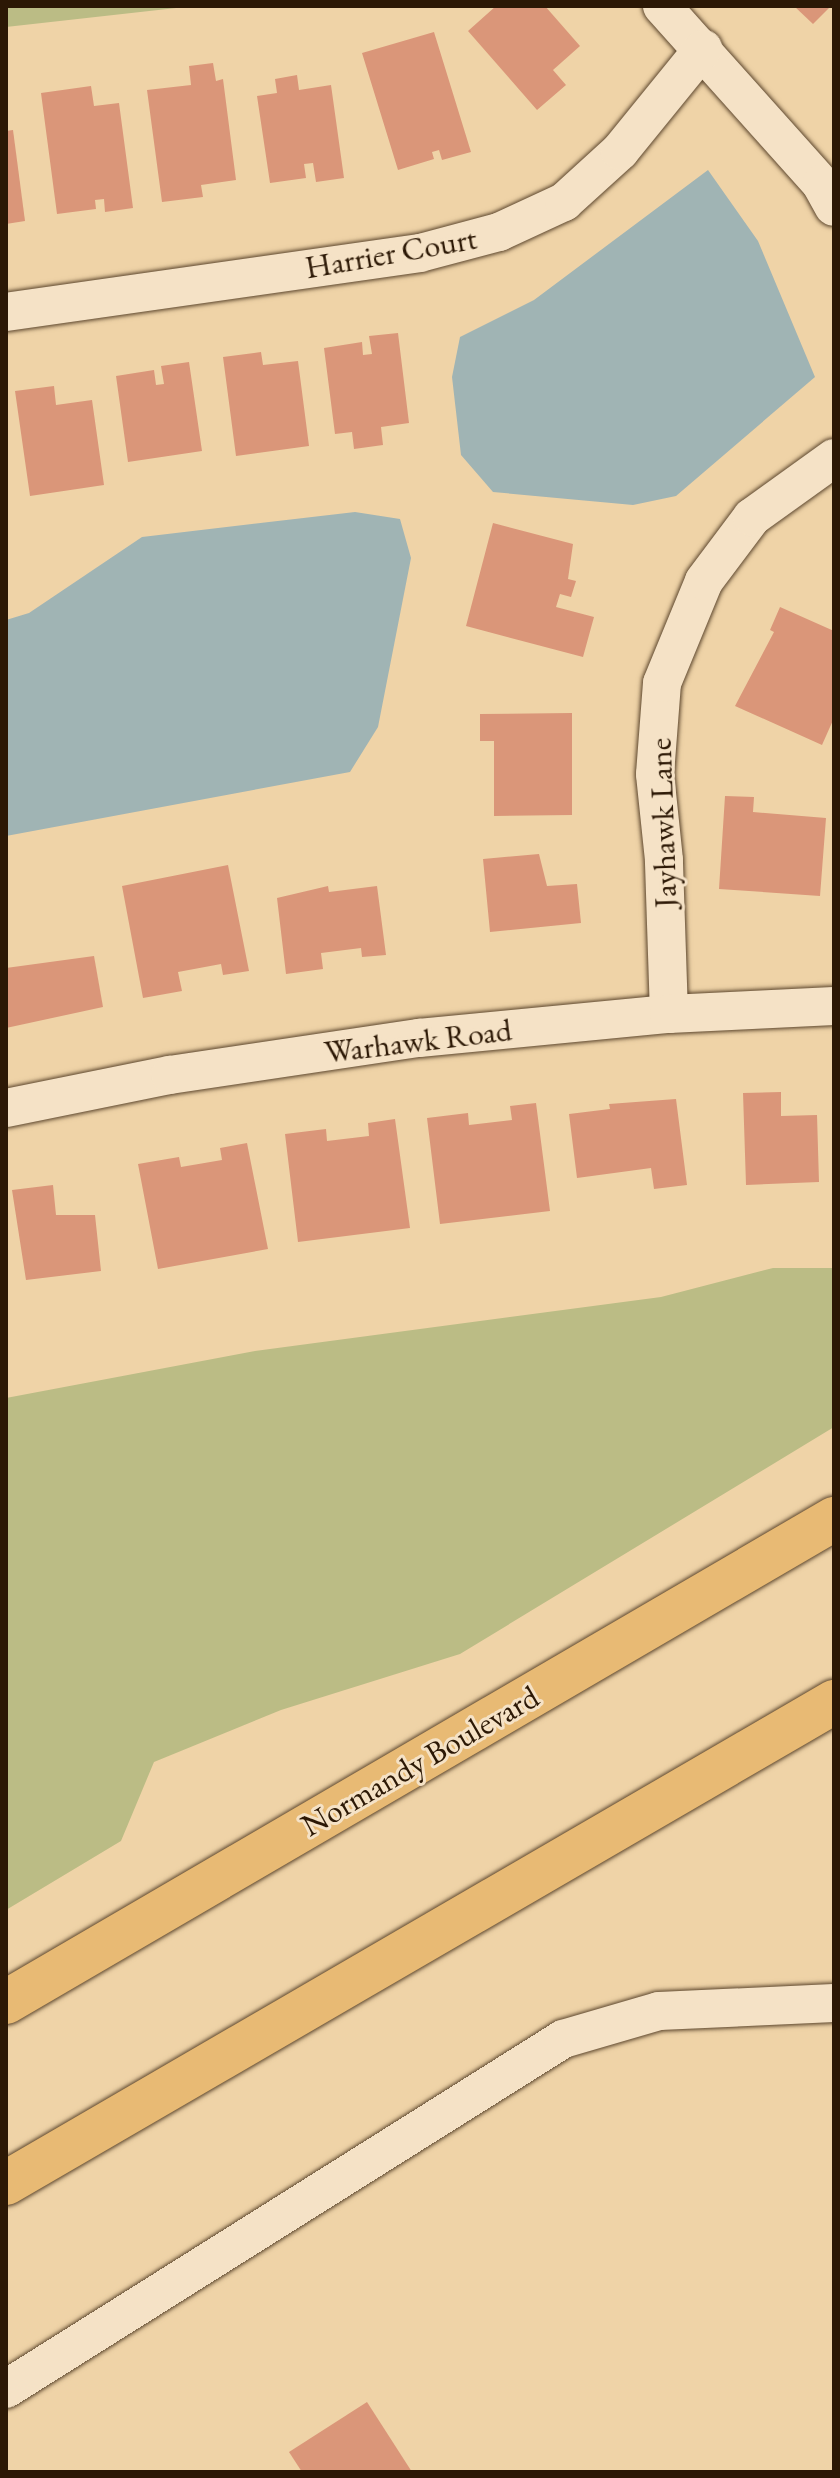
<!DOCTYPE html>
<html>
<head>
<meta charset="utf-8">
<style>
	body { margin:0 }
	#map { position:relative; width:840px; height:2478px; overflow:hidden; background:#efd3a7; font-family:"EB Garamond",serif }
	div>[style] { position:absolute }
	.green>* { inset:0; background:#bbbc85 }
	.water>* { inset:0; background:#a0b4b4 }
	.building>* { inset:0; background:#da9679 }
	.roads { filter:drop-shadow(0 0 2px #5d472e) drop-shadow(0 0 2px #5d472e) }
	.minor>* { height:38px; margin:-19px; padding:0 19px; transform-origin:19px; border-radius:19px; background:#f5e2c6 }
	.major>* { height:44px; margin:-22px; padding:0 22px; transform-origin:22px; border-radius:22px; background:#e8ba74 }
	span { translate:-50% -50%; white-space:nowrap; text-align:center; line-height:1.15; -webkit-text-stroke:6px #f5e2c6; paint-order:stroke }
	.street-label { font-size:32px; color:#2c1805 }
	.frame { position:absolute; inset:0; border:8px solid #2c1805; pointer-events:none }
</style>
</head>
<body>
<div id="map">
	<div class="green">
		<div style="clip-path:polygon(6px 6px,194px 6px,6px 27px)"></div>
		<div style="clip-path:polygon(773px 1268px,834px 1268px,834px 1427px,460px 1654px,281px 1710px,154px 1762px,121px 1841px,6px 1910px,6px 1398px,255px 1351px,661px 1297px)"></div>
	</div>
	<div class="water">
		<div style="clip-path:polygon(708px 170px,758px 241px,815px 377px,676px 496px,633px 505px,493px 492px,461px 455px,452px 377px,460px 337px,534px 300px)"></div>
		<div style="clip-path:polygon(355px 512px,400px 519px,411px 558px,378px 727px,350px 772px,6px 836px,6px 620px,29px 613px,142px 537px)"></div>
	</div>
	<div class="building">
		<div style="clip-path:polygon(496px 6px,545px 6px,580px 46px,553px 70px,566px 85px,537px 110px,468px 31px)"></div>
		<div style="clip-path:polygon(794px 6px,831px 6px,813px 24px)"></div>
		<div style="clip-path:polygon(434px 32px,471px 152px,442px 160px,439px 150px,432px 152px,434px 159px,398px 170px,362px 53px)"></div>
		<div style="clip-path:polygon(213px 63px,216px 81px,223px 79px,236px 180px,201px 185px,203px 197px,162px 202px,147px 90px,191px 85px,189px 66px)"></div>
		<div style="clip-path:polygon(297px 75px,299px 90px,331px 85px,344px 178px,316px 182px,313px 163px,304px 164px,306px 178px,270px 183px,257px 96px,277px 93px,275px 79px)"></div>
		<div style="clip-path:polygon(91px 86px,94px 106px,119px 103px,133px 208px,105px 212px,104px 199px,95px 200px,96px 209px,57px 214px,41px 93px)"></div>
		<div style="clip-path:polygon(13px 130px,25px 221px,6px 224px,6px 131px)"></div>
		<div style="clip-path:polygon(398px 333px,409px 423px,381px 427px,383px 445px,354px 449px,352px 432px,335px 434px,324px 348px,362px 342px,363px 355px,372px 354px,369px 336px)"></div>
		<div style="clip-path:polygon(261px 352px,263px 365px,298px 361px,309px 446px,236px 456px,223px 357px)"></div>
		<div style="clip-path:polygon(189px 362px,202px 451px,128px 462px,116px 376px,154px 370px,156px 385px,164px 384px,161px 366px)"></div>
		<div style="clip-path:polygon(54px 386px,56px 405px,92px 400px,104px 485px,30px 496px,15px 391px)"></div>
		<div style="clip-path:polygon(493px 523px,573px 544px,568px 579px,576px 581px,571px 597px,560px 594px,556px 607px,594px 617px,583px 657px,466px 626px)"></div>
		<div style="clip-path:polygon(780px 607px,834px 631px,834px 718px,822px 745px,735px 706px,774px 632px,770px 630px)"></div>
		<div style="clip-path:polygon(572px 713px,572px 815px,494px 816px,494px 741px,480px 741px,480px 714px)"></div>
		<div style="clip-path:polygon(725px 796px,754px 797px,753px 812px,826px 818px,820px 896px,719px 889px)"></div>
		<div style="clip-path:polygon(539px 854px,547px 886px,577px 884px,581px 923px,490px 932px,483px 859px)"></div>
		<div style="clip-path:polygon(228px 865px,249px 971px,223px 975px,221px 964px,178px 972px,182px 991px,143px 998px,122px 886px)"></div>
		<div style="clip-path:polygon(328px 886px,329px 892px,377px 886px,386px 955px,362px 957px,361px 948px,321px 953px,323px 969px,286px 974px,277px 898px)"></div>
		<div style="clip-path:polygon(94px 956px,103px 1007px,6px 1028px,6px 968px)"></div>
		<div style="clip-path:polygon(781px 1092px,781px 1116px,817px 1115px,819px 1182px,746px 1185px,743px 1093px)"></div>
		<div style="clip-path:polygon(676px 1099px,687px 1185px,654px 1189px,651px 1168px,577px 1178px,569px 1114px,610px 1109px,609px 1104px)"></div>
		<div style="clip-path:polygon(536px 1103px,550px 1211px,440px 1224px,427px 1118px,468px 1113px,469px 1125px,512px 1120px,510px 1106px)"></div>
		<div style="clip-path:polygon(395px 1119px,410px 1228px,298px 1242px,285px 1134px,326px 1129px,327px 1141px,369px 1136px,368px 1123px)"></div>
		<div style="clip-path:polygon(247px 1143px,268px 1249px,158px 1269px,138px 1164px,179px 1157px,181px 1167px,222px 1160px,220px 1148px)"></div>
		<div style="clip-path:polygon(53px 1185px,56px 1215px,95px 1215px,101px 1271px,26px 1280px,12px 1190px)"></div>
		<div style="clip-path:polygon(367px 2402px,412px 2472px,302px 2472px,289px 2452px)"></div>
	</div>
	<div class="roads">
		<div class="minor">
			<div style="left:662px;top:6px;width:239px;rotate:48.2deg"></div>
			<div style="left:821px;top:184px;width:26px;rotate:61deg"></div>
			<div style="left:6px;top:312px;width:418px;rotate:-8.1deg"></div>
			<div style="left:420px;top:253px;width:82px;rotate:-14.9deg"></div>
			<div style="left:499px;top:232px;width:72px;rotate:-24.8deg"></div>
			<div style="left:564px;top:202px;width:76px;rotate:-42.3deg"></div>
			<div style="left:620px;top:151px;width:132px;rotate:-50.9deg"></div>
			<div style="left:669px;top:1014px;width:154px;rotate:-91.9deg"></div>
			<div style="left:664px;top:860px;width:86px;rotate:-96deg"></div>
			<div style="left:655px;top:774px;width:91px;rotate:-85.6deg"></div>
			<div style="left:662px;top:683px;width:110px;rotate:-67.6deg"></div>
			<div style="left:704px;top:581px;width:80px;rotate:-53.1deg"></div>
			<div style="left:752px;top:517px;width:101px;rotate:-35.7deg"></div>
			<div style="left:6px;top:1108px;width:167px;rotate:-11.4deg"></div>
			<div style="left:170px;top:1075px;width:252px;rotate:-8.5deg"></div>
			<div style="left:419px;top:1038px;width:251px;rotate:-5.5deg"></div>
			<div style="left:669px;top:1014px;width:165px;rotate:-2.8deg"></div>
			<div style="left:6px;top:2389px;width:658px;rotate:-32.14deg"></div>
			<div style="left:563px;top:2039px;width:100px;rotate:-16.3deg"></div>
			<div style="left:659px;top:2011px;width:175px;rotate:-2.6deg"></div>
		</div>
		<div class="major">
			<div style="left:6px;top:2002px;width:959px;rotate:-30.26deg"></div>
			<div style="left:6px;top:2183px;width:958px;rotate:-30.15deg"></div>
		</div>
	</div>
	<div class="street-label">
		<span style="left:391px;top:253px;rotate:-10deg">Harrier Court</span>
		<span style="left:663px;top:823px;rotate:-92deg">Jayhawk Lane</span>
		<span style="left:418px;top:1041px;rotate:-7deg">Warhawk Road</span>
		<span style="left:420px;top:1761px;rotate:-30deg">Normandy Boulevard</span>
	</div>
	<div class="frame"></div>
</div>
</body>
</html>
